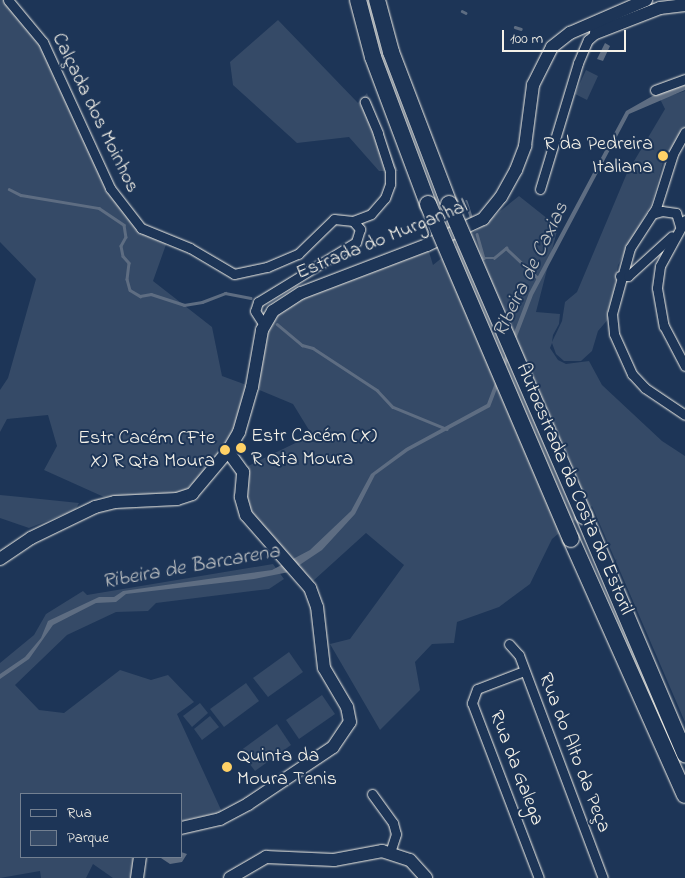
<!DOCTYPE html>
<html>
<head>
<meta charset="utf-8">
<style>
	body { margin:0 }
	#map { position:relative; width:685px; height:878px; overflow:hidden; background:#1d3557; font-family:"Indie Flower",sans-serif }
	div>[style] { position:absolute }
	.green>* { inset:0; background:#354a67 }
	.water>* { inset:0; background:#5e6d82 }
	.stream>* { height:2.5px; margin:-1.25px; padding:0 1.25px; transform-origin:1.25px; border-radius:1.25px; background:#5e6d82 }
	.roads { filter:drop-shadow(0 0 1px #f4f1e8) drop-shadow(0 0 1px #f4f1e8) }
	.street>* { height:9px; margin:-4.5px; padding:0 4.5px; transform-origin:4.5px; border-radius:4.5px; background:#1d3557 }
	.secondary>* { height:12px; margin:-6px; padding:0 6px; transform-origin:6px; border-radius:6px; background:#1d3557 }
	.highway>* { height:16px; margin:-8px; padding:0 8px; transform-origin:8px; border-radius:8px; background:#1d3557 }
	.bridges { filter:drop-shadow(0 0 1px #f4f1e8) drop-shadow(0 0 1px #f4f1e8) }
	.highway-bridge>* { height:16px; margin:-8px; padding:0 8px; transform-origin:8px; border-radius:8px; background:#1d3557 }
	.dots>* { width:14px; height:14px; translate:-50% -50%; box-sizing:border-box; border:2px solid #1d3557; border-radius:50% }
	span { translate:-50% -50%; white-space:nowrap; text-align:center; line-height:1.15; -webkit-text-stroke:4px #1d3557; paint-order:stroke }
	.street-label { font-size:20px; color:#f4f1e8 }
	.poi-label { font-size:20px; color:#f4f1e8 }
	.right { translate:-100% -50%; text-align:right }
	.left { translate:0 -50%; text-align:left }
	.water-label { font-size:21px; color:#c0c3c4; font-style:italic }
	.legend { position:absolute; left:20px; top:793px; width:162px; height:65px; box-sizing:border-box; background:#1d3557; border:1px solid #738091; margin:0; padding:6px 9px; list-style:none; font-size:15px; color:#f4f1e8 }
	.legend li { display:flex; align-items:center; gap:10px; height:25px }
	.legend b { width:25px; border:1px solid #738091 }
	.scale { position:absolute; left:502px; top:30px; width:124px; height:22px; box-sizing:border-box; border:2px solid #f4f1e8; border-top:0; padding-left:6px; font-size:15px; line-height:18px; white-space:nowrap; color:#f4f1e8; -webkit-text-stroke:4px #1d3557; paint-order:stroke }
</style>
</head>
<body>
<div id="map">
	<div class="green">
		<div style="clip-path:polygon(0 0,8px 0,43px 42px,120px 205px,141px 228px,168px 239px,153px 281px,212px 327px,222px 376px,252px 387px,273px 311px,427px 245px,433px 265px,519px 196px,558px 227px,536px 312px,560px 314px,559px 324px,553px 335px,552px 342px,562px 321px,565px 302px,577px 292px,627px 173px,665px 109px,660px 99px,685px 91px,685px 129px,663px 162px,652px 203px,618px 265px,610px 317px,598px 331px,592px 351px,581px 361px,564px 361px,556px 354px,552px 343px,550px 348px,558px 360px,566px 364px,589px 361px,602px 385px,662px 441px,685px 456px,685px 722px,592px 506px,552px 539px,530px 584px,499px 607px,457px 622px,454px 643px,432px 644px,415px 662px,420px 690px,380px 730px,330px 644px,350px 639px,404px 565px,366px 533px,313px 581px,254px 516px,248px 502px,248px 466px,312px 435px,293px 404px,252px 387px,228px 451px,183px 492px,104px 497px,44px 470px,57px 446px,48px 415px,7px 419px,0 432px,0 390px,8px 378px,36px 279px,0 242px)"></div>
		<div style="clip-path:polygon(278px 20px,358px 103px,367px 93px,398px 171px,379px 171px,349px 137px,297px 143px,233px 85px,230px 62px)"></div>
		<div style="clip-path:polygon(586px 70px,598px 76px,587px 100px,575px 94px)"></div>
		<div style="clip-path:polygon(0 495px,21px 497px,79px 503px,75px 510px,29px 528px,0 518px)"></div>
		<div style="clip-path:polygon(273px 564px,284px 579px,269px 589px,156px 603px,148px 611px,116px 612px,67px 635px,15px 685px,39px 710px,64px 713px,120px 670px,151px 680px,168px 675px,194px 702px,177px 714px,222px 812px,181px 821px,181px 794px,21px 794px,21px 857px,134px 857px,133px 878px,113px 878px,93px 864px,86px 878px,41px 878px,40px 871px,0 878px,0 663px,34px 635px,46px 614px,83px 591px,87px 595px)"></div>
		<div style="clip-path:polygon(289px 652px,303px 672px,268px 697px,253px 678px)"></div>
		<div style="clip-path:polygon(246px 683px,259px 701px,224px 727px,210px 709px)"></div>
		<div style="clip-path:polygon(322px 695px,335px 714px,299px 739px,286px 720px)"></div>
		<div style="clip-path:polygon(200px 703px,208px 713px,192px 727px,183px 716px)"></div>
		<div style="clip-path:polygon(210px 716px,219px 727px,202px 740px,194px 729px)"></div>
		<div style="clip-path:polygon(277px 724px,291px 745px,255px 771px,240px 751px)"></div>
	</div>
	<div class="water">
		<div style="clip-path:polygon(605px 43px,610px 46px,603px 61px,597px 59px)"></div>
		<div style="clip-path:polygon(685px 85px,685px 90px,629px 114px,533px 295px,490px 407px,408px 451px,375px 475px,355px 514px,322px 550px,289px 572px,254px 579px,126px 594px,116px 602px,96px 603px,53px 625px,29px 659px,0 679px,0 674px,25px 657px,41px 638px,48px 621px,99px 597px,114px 597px,123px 591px,272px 570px,310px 550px,351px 511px,371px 474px,406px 448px,487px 404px,529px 293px,626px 111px,656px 94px)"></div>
		<div style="clip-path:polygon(181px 852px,187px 854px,182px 862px,170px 864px,161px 858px,181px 857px)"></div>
	</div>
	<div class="stream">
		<div style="left:462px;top:11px;width:4px;rotate:27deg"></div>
		<div style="left:515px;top:27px;width:6px;rotate:18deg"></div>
		<div style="left:9px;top:189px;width:13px;rotate:27deg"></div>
		<div style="left:21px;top:195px;width:79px;rotate:9.5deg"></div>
		<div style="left:99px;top:208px;width:30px;rotate:34deg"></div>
		<div style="left:124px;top:225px;width:12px;rotate:81deg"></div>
		<div style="left:126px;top:237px;width:10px;rotate:119deg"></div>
		<div style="left:121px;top:246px;width:10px;rotate:79deg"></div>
		<div style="left:123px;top:256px;width:9px;rotate:49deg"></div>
		<div style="left:129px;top:263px;width:16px;rotate:97deg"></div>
		<div style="left:127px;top:279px;width:11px;rotate:75deg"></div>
		<div style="left:130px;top:290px;width:12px;rotate:31deg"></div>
		<div style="left:140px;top:296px;width:11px;rotate:-10deg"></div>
		<div style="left:151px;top:294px;width:35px;rotate:18deg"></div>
		<div style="left:184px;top:305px;width:18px;rotate:-9deg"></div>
		<div style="left:202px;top:302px;width:25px;rotate:-21deg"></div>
		<div style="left:225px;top:293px;width:26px;rotate:11deg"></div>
		<div style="left:466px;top:201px;width:19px;rotate:72deg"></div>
		<div style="left:477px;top:234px;width:25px;rotate:74deg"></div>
		<div style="left:484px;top:258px;width:10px"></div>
		<div style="left:494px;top:258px;width:16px;rotate:-40deg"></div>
		<div style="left:506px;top:248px;width:45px;rotate:43.2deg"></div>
		<div style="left:277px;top:324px;width:33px;rotate:40deg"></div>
		<div style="left:302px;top:345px;width:11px;rotate:15deg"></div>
		<div style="left:313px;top:348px;width:77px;rotate:33.3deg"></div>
		<div style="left:377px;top:390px;width:23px;rotate:47deg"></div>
		<div style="left:393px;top:407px;width:58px;rotate:22.2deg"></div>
	</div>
	<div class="roads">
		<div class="street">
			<div style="left:8px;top:0;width:55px;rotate:50.2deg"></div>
			<div style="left:43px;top:42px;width:161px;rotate:65.3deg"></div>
			<div style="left:110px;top:188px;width:51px;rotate:52.2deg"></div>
			<div style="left:141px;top:228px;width:53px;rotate:22.2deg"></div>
			<div style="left:190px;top:248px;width:51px;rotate:30.6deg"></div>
			<div style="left:234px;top:274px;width:34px;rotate:-12deg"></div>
			<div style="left:267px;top:267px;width:34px;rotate:-23deg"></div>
			<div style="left:298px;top:254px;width:50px;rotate:-44.2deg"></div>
			<div style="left:334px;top:219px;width:19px;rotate:6deg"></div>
			<div style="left:353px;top:221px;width:11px;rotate:49deg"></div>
			<div style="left:360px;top:229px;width:14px;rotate:107deg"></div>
			<div style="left:356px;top:242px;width:115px;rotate:148.5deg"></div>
			<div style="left:258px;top:302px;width:9px;rotate:108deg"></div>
			<div style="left:255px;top:311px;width:17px;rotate:57deg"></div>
			<div style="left:655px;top:90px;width:32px;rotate:-20deg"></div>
			<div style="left:685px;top:132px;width:25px;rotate:119deg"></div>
			<div style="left:673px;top:154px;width:57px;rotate:107.5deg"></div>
			<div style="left:656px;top:208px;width:48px;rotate:123deg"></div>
			<div style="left:630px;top:248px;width:68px;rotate:105.3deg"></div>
			<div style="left:612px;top:314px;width:20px;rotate:84deg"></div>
			<div style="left:614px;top:334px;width:44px;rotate:65.8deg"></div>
			<div style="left:632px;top:374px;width:19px;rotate:47deg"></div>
			<div style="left:645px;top:388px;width:48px;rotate:34deg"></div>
			<div style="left:540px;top:189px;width:132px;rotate:-73.2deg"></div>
			<div style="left:578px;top:63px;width:25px;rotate:-67deg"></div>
			<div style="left:588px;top:40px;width:11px;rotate:-41deg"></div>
			<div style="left:596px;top:33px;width:4px;rotate:-117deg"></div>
			<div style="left:652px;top:214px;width:10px;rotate:-17deg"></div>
			<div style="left:662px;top:211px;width:14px;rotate:8deg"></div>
			<div style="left:676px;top:213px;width:14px;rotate:73deg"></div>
			<div style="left:685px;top:220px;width:52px;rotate:118.5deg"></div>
			<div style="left:660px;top:266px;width:22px;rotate:98deg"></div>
			<div style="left:657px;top:288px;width:39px;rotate:80deg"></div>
			<div style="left:664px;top:326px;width:45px;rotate:62.3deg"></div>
			<div style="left:353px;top:221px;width:19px;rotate:-21deg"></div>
			<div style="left:371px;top:214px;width:21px;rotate:-49deg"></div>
			<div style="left:385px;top:198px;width:15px;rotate:-70deg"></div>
			<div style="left:390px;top:184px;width:13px;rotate:-90deg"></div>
			<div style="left:390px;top:171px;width:40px;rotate:-108deg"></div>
			<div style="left:378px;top:133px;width:34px;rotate:-113deg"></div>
			<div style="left:620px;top:276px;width:8px"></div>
			<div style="left:628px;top:276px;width:59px;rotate:-42.3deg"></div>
			<div style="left:509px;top:644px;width:15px;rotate:48deg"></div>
			<div style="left:519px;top:655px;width:238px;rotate:69.4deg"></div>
			<div style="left:524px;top:671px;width:50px;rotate:159deg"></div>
			<div style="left:477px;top:689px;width:15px;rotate:110deg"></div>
			<div style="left:472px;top:703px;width:187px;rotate:69.1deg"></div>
			<div style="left:372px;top:794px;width:36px;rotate:54deg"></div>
			<div style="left:393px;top:823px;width:11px;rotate:75deg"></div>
			<div style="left:396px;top:834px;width:19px;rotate:108deg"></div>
		</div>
		<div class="secondary">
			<div style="left:596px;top:33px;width:69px;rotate:-21.3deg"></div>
			<div style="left:660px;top:8px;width:25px;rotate:-7deg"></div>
			<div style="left:0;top:559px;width:37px;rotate:-34deg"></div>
			<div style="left:31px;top:538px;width:71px;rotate:-25.8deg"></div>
			<div style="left:95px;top:507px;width:21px;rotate:-14deg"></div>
			<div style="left:115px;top:502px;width:62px;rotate:-2.8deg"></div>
			<div style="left:177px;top:499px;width:16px;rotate:-18deg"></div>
			<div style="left:192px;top:494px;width:56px;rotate:-50.1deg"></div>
			<div style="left:228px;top:451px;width:22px;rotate:-60deg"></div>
			<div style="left:239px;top:432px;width:47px;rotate:-73.9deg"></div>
			<div style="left:252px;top:387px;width:58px;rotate:-80deg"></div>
			<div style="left:262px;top:330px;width:22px;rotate:-60deg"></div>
			<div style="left:273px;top:311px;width:33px;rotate:-33deg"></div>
			<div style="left:301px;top:293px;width:135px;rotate:-20.9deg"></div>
			<div style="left:427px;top:245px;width:62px;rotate:-24.9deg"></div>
			<div style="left:483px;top:219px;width:28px;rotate:-51deg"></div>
			<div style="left:501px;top:197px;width:31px;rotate:-61deg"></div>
			<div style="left:516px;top:170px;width:26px;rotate:-69deg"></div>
			<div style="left:525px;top:146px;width:62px;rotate:-82.5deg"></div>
			<div style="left:533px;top:85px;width:42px;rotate:-63.4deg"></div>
			<div style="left:552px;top:47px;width:23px;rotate:-38deg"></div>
			<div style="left:570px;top:33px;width:83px;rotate:-23.5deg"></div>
			<div style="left:181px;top:828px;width:40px;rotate:-13deg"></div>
			<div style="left:220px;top:819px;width:32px;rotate:-28deg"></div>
			<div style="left:248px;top:804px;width:102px;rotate:-33.8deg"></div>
			<div style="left:333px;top:747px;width:30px;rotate:-56deg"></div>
			<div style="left:350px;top:722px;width:15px;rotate:-101deg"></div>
			<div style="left:347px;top:707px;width:45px;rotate:-120.5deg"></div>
			<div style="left:324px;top:668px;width:61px;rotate:-96.5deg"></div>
			<div style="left:317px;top:607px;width:20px;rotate:-110deg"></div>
			<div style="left:310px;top:588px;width:97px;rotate:-131.2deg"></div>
			<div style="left:246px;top:515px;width:19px;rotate:-106deg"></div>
			<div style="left:241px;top:497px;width:25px;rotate:-85deg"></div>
			<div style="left:243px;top:472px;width:26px;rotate:-126deg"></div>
			<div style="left:137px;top:878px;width:21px;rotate:-82deg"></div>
			<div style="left:230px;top:878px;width:42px;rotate:-30.3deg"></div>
			<div style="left:266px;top:857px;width:68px;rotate:2.5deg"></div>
			<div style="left:334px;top:860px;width:49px;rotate:-10.6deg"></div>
			<div style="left:382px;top:851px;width:29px;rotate:18deg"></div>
			<div style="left:410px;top:860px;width:24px;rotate:48deg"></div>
		</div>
		<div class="highway">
			<div style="left:358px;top:0;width:59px;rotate:75.3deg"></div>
			<div style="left:373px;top:57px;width:157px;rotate:69.5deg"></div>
			<div style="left:377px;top:0;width:54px;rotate:74.9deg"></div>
			<div style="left:391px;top:52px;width:163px;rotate:69.1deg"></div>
			<div style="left:584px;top:516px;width:259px;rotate:67deg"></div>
			<div style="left:571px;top:539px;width:280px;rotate:66deg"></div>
		</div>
	</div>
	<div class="bridges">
		<div class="highway-bridge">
			<div style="left:428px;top:204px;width:364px;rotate:66.9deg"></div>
			<div style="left:449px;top:204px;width:340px;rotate:66.6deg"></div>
		</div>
	</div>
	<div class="dots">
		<div style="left:663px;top:156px;background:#ffd166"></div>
		<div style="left:241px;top:448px;background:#ffd166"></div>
		<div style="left:225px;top:450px;background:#ffd166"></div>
		<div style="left:227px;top:767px;background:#ffd166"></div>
	</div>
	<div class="street-label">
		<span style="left:95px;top:113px;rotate:64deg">Calçada dos Moinhos</span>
		<span style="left:382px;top:240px;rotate:-22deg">Estrada do Murganhal</span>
		<span style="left:574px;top:489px;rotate:67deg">Autoestrada da Costa do Estoril</span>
		<span style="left:574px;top:753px;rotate:69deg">Rua do Alto da Peça</span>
		<span style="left:516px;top:768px;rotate:69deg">Rua da Galega</span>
	</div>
	<div class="poi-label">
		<span class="right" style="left:653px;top:156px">R da Pedreira<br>Italiana</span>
		<span class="left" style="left:251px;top:448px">Estr Cacém (X)<br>R Qta Moura</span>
		<span class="right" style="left:215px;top:450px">Estr Cacém (Fte<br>X) R Qta Moura</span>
		<span class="left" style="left:237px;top:768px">Quinta da<br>Moura Tenis</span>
	</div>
	<div class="water-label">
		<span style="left:531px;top:270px;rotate:-64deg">Ribeira de Caxias</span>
		<span style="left:191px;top:567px;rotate:-10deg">Ribeira de Barcarena</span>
	</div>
	<ul class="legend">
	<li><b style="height:6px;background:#1d3557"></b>Rua</li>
	<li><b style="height:14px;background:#354a67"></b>Parque</li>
	</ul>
	<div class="scale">100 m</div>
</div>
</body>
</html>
